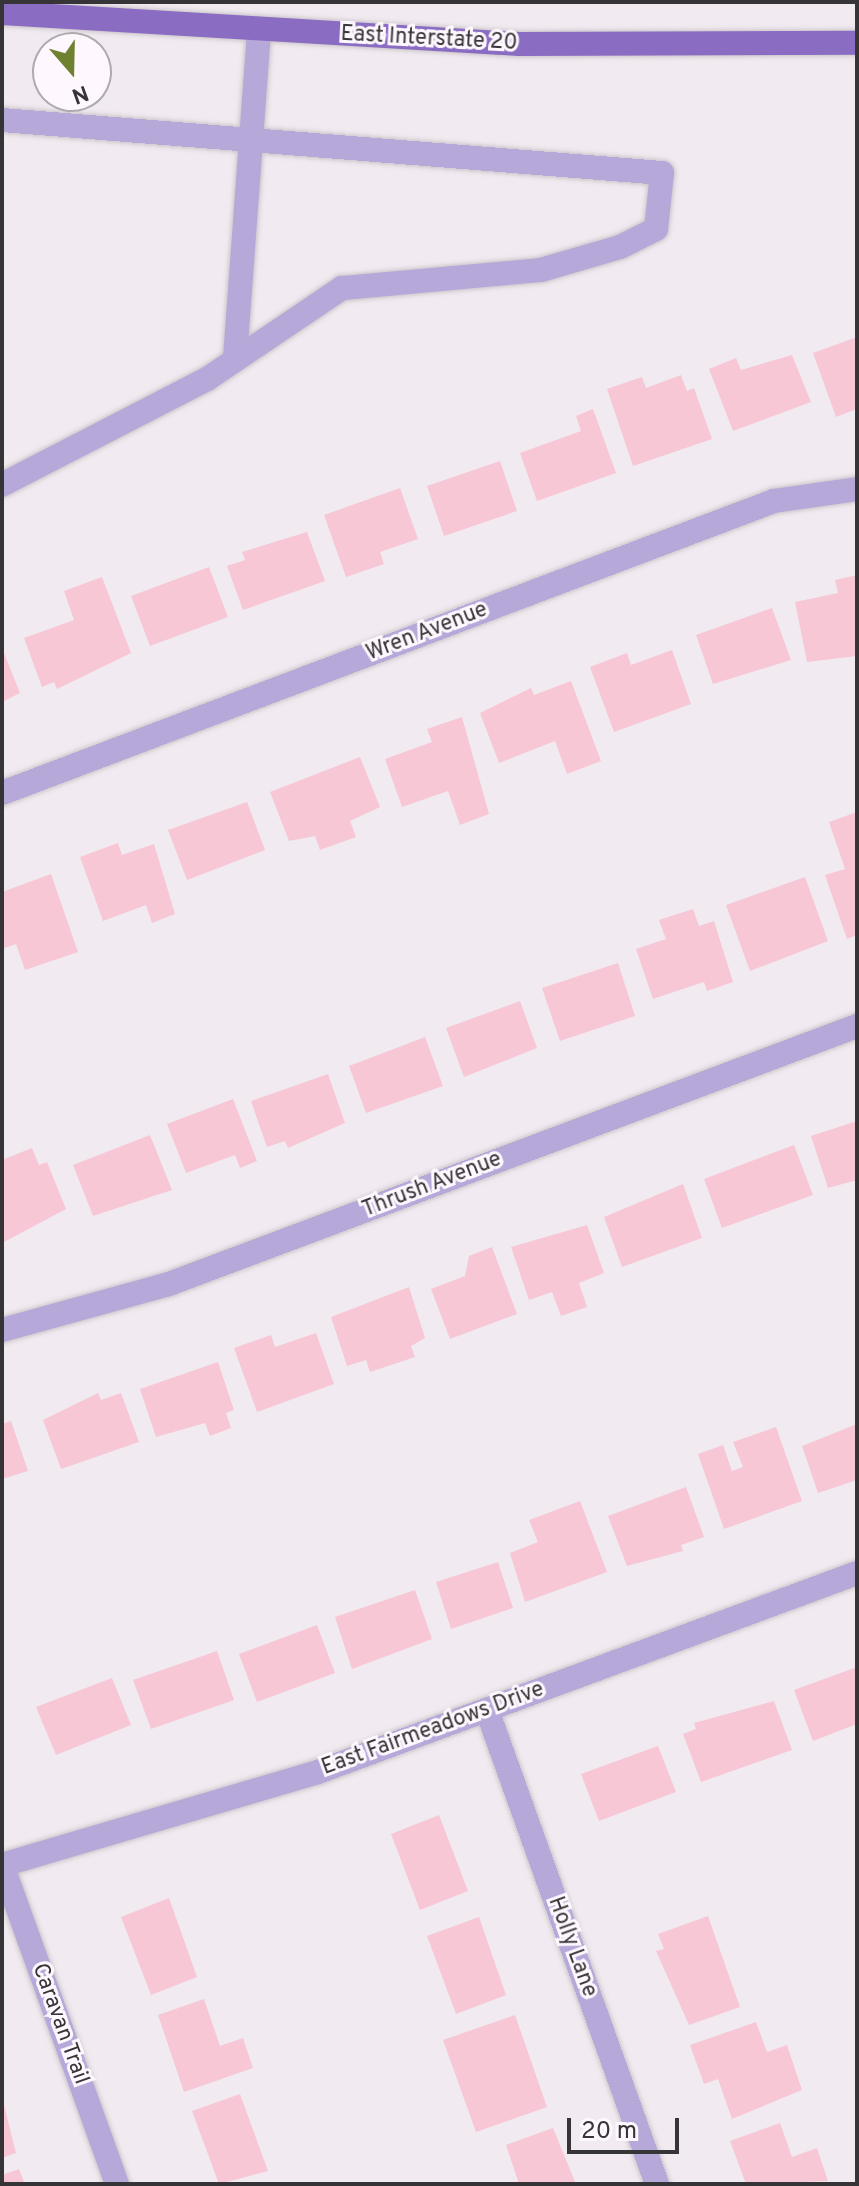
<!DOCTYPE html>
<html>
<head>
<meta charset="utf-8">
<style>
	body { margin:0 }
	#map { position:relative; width:859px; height:2186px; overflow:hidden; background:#f1eaf0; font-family:Overpass,sans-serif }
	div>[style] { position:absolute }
	.building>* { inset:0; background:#f7c7d5 }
	.roads { filter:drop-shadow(0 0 2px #ccc6cb) drop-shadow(0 0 2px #ccc6cb) }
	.minor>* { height:24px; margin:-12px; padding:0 12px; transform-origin:12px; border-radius:12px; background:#b6a8d9 }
	.major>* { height:24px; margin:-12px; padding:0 12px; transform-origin:12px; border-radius:12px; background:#8a6cc3 }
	span { translate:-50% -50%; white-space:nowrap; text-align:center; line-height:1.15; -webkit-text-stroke:6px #fef8fe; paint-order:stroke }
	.street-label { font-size:22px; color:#373437 }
	.frame { position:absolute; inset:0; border:4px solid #373437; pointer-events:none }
	.north { position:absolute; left:32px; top:32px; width:80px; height:80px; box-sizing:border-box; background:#fef8fe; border:2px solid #aeaaae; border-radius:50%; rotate:160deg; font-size:22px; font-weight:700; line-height:32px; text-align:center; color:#373437 }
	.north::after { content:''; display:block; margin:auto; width:28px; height:36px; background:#6f8130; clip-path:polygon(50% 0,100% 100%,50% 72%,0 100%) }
	.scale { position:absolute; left:567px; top:2118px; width:112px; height:36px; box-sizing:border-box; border:4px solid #373437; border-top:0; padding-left:10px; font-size:24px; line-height:28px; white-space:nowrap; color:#373437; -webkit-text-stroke:6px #fef8fe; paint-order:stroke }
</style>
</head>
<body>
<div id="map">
	<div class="building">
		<div style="clip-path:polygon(857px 337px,857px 409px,836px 417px,813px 353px)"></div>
		<div style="clip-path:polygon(792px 355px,811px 402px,733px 431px,709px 369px,736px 358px,741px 370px)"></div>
		<div style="clip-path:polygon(681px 375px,687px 391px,694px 388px,712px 439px,633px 466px,607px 389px,642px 377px,646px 388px)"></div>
		<div style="clip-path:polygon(593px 409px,616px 473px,537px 501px,520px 453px,581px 431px,576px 416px)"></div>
		<div style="clip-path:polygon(500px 461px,517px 511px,444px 536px,427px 486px)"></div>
		<div style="clip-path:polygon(400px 488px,418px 539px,380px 552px,384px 564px,346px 577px,324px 515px)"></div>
		<div style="clip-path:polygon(307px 532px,325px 581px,243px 610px,227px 566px,245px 560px,242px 552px)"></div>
		<div style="clip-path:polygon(209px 567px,228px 617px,150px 646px,131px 596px)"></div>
		<div style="clip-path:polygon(857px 575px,857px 656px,807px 662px,795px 602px,838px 593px,835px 580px)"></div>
		<div style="clip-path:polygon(102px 577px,131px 653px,57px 689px,54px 682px,42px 687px,24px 638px,74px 620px,64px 591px)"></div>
		<div style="clip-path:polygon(772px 608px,791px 660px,713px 684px,696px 635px)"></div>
		<div style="clip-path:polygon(2px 648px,20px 693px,2px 702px)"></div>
		<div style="clip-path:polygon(672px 650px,691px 704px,614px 732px,590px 667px,627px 653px,631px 665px)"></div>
		<div style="clip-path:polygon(571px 681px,601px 761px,567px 774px,555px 741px,499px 763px,480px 713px,531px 688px,534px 695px)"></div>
		<div style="clip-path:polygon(462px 717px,489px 814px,460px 825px,448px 791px,402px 807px,385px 759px,432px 742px,427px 729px)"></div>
		<div style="clip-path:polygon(360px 757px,380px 807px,350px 821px,356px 837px,320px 850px,315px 836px,289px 841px,270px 792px)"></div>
		<div style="clip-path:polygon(247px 802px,265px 850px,187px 880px,168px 830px)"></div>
		<div style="clip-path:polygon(857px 812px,857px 935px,847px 939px,825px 875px,845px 869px,829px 822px)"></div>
		<div style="clip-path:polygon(118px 843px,122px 855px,154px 844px,175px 914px,152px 923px,146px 905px,103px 921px,80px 857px)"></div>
		<div style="clip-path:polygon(51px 874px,78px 952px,25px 970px,16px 944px,2px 949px,2px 892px)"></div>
		<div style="clip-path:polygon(805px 877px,828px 941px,750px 971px,726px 905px)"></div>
		<div style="clip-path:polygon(693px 909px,699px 926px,714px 921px,733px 982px,707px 991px,704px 982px,653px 999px,636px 949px,666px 939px,659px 920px)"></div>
		<div style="clip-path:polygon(618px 963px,635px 1016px,560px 1041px,542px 988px)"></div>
		<div style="clip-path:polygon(520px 1001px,537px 1048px,464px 1077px,446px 1028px)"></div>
		<div style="clip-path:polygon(425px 1037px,443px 1086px,366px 1113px,349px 1066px)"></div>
		<div style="clip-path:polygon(328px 1074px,345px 1123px,288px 1148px,285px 1141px,267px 1147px,251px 1101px)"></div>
		<div style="clip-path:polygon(233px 1099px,257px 1161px,240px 1168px,235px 1155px,186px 1173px,167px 1124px)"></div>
		<div style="clip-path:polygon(857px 1121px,857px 1180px,828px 1188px,811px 1136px)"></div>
		<div style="clip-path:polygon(150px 1135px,172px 1190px,93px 1216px,73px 1165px)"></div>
		<div style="clip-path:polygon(794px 1145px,813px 1195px,722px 1228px,704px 1179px)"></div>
		<div style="clip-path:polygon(32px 1148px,39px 1165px,47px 1162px,66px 1209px,2px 1243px,2px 1160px)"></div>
		<div style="clip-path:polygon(683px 1184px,702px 1238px,622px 1267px,604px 1217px)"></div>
		<div style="clip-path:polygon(587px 1225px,604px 1273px,579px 1283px,587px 1307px,561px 1316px,552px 1292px,529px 1300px,511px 1247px)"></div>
		<div style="clip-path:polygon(492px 1247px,517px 1314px,450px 1339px,431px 1289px,465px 1276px,469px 1256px)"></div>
		<div style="clip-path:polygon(409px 1287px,425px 1338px,411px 1346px,415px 1357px,370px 1372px,366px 1360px,347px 1366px,331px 1317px)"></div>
		<div style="clip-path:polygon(316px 1333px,334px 1384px,257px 1412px,234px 1348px,271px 1335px,275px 1347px)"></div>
		<div style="clip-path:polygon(218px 1362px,234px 1410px,226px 1413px,231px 1428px,210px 1436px,205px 1423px,156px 1437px,140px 1389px)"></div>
		<div style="clip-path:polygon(98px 1393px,101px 1400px,121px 1393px,139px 1442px,61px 1469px,43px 1420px)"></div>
		<div style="clip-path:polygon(11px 1421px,28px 1471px,2px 1479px,2px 1424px)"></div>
		<div style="clip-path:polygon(857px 1424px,857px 1480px,818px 1493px,802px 1446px)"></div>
		<div style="clip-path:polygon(776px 1427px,802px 1501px,724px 1529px,698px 1454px,723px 1445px,732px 1471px,743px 1467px,733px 1442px)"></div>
		<div style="clip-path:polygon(686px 1487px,704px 1537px,681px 1545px,683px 1551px,627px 1566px,608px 1516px)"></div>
		<div style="clip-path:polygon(580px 1501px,607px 1572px,525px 1602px,510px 1553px,538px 1542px,529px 1520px)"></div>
		<div style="clip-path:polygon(498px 1562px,513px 1608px,451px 1629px,436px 1582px)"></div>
		<div style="clip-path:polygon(415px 1590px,432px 1639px,352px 1669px,335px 1617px)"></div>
		<div style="clip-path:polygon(317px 1625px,335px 1673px,257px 1702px,239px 1654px)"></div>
		<div style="clip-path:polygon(217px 1651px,234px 1700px,151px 1729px,133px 1680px)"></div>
		<div style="clip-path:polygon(857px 1667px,857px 1724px,813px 1741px,794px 1690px)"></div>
		<div style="clip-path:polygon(112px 1678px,131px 1725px,56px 1755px,36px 1707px)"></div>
		<div style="clip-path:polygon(774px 1701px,792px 1750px,701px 1782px,683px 1734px,696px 1729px,694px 1723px)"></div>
		<div style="clip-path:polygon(658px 1746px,676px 1792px,599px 1821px,581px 1774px)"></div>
		<div style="clip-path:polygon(439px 1815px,468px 1891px,420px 1910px,391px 1834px)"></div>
		<div style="clip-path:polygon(169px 1898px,197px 1977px,151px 1995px,121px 1917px)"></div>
		<div style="clip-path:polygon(708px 1916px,740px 2007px,689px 2025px,656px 1951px,664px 1949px,658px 1934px)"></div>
		<div style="clip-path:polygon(479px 1917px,506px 1995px,456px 2014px,427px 1936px)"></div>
		<div style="clip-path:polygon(204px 1999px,220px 2046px,243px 2038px,253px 2068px,184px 2092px,158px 2015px)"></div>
		<div style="clip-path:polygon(515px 2015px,547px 2107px,476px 2132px,443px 2040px)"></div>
		<div style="clip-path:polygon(756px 2022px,767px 2052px,787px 2045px,802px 2090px,732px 2119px,718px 2079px,704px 2084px,690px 2045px)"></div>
		<div style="clip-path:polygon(240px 2094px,268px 2171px,219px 2184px,192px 2111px)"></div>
		<div style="clip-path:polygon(2px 2097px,16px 2153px,2px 2158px)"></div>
		<div style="clip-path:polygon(780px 2123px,792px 2157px,817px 2148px,828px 2181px,746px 2184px,730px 2141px)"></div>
		<div style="clip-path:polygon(553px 2128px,576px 2184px,519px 2184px,506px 2145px)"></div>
		<div style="clip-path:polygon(19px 2169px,25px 2184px,2px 2184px,2px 2175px)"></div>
	</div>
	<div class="roads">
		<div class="minor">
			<div style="left:2px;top:120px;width:662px;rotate:4.59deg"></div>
			<div style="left:662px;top:173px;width:56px;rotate:96.1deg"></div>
			<div style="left:656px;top:229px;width:40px;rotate:153.4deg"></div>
			<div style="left:620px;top:247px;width:82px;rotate:163.8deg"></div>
			<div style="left:541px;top:270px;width:200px;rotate:174.8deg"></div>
			<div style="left:342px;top:288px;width:163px;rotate:146deg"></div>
			<div style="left:207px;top:379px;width:231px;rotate:152.7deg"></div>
			<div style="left:235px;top:358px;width:330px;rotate:-85.8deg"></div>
			<div style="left:2px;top:793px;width:825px;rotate:-20.72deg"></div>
			<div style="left:774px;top:501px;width:84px;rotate:-8.2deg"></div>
			<div style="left:2px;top:1330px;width:173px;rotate:-15.4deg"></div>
			<div style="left:169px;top:1284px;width:735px;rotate:-20.56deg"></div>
			<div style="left:487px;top:1710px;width:504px;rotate:70.27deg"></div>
			<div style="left:117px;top:2184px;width:339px;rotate:-109.8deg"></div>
			<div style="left:2px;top:1865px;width:329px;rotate:-16.4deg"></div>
			<div style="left:318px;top:1772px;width:575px;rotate:-20.26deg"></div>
		</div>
		<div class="major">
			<div style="left:2px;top:13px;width:518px;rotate:3.43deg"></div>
			<div style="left:519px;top:44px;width:338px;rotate:-0.2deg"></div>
		</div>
	</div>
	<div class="street-label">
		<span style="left:429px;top:39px;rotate:3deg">East Interstate 20</span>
		<span style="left:427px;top:632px;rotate:-21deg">Wren Avenue</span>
		<span style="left:432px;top:1185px;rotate:-21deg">Thrush Avenue</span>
		<span style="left:433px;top:1729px;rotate:-20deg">East Fairmeadows Drive</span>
		<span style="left:572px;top:1947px;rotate:70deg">Holly Lane</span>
		<span style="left:60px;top:2024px;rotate:70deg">Caravan Trail</span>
	</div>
	<div class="frame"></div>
	<div class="north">N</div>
	<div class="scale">20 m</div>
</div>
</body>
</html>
